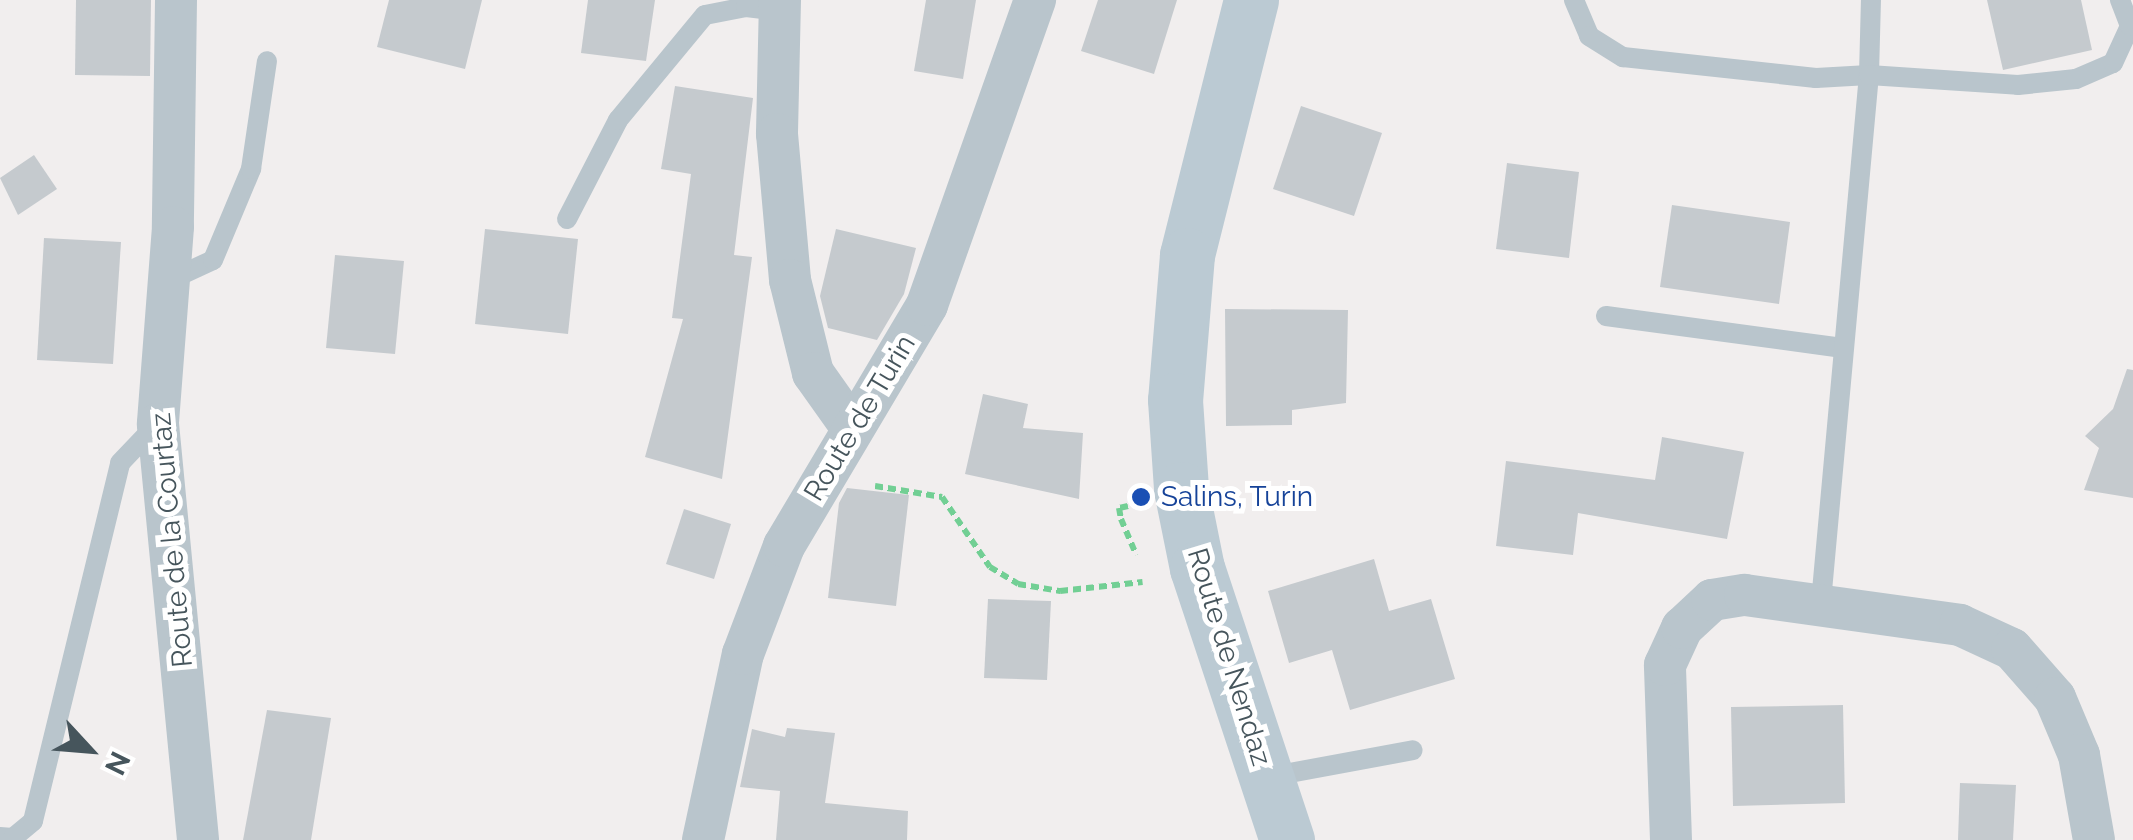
<!DOCTYPE html>
<html>
<head>
<meta charset="utf-8">
<style>
	body { margin:0 }
	#map { position:relative; width:2133px; height:840px; overflow:hidden; background:#f1eeee; font-family:Raleway,sans-serif }
	div>[style] { position:absolute }
	.building>* { inset:0; background:#c5cace }
	.path>* { height:6px; margin-top:-3px; transform-origin:0; background:repeating-linear-gradient(90deg,#72cf94 0 8px,transparent 0 13px) }
	.service>* { height:20px; margin:-10px; padding:0 10px; transform-origin:10px; border-radius:10px; background:#b9c5cc }
	.minor>* { height:42px; margin:-21px; padding:0 21px; transform-origin:21px; border-radius:21px; background:#b9c5cc }
	.secondary>* { height:55px; margin:-27.5px; padding:0 27.5px; transform-origin:27.5px; border-radius:27.5px; background:#bbcad3 }
	.dots>* { width:28px; height:28px; translate:-50% -50%; box-sizing:border-box; border:5px solid #fff; border-radius:50% }
	span { translate:-50% -50%; white-space:nowrap; text-align:center; line-height:1.15; -webkit-text-stroke:10px #fff; paint-order:stroke }
	.street-label { font-size:28px; color:#46555c }
	.transit-label { font-size:28px; color:#164399 }
	.left { translate:0 -50%; text-align:left }
	.north { position:absolute; left:40px; top:700px; width:100px; height:100px; -webkit-text-stroke:8px #fff; paint-order:stroke; rotate:116deg; font-size:28px; font-weight:700; line-height:40px; text-align:center; color:#46555c }
	.north::after { content:''; display:block; margin:auto; width:35px; height:45px; background:#46555c; clip-path:polygon(50% 0,100% 100%,50% 72%,0 100%) }
</style>
</head>
<body>
<div id="map">
	<div class="building">
		<div style="clip-path:polygon(76px 0,151px 0,150px 76px,75px 75px)"></div>
		<div style="clip-path:polygon(389px 0,482px 0,465px 69px,377px 47px)"></div>
		<div style="clip-path:polygon(588px 0,655px 0,646px 61px,581px 53px)"></div>
		<div style="clip-path:polygon(926px 0,976px 0,963px 79px,914px 71px)"></div>
		<div style="clip-path:polygon(1098px 0,1177px 0,1154px 74px,1081px 51px)"></div>
		<div style="clip-path:polygon(1987px 0,2081px 0,2092px 50px,2003px 70px)"></div>
		<div style="clip-path:polygon(675px 86px,753px 98px,734px 255px,752px 257px,722px 479px,645px 457px,683px 319px,672px 318px,691px 174px,661px 169px)"></div>
		<div style="clip-path:polygon(1301px 106px,1382px 133px,1354px 216px,1273px 189px)"></div>
		<div style="clip-path:polygon(34px 155px,57px 189px,18px 215px,0 178px)"></div>
		<div style="clip-path:polygon(1507px 163px,1579px 172px,1569px 258px,1496px 249px)"></div>
		<div style="clip-path:polygon(1672px 205px,1790px 222px,1779px 304px,1660px 287px)"></div>
		<div style="clip-path:polygon(485px 229px,578px 239px,568px 334px,475px 324px)"></div>
		<div style="clip-path:polygon(836px 229px,916px 248px,904px 294px,877px 340px,828px 328px,820px 296px)"></div>
		<div style="clip-path:polygon(44px 238px,121px 242px,113px 364px,37px 360px)"></div>
		<div style="clip-path:polygon(335px 255px,404px 261px,395px 354px,326px 348px)"></div>
		<div style="clip-path:polygon(1225px 309px,1348px 310px,1346px 403px,1292px 410px,1292px 425px,1226px 426px)"></div>
		<div style="clip-path:polygon(2127px 369px,2133px 370px,2133px 498px,2084px 490px,2099px 448px,2085px 436px,2113px 409px)"></div>
		<div style="clip-path:polygon(983px 394px,1028px 404px,1023px 428px,1083px 433px,1079px 499px,965px 474px)"></div>
		<div style="clip-path:polygon(1662px 437px,1744px 452px,1727px 539px,1578px 513px,1573px 555px,1496px 546px,1506px 461px,1655px 480px)"></div>
		<div style="clip-path:polygon(847px 488px,909px 495px,896px 606px,828px 598px,839px 503px)"></div>
		<div style="clip-path:polygon(684px 509px,731px 524px,714px 579px,666px 564px)"></div>
		<div style="clip-path:polygon(1374px 559px,1389px 611px,1431px 599px,1455px 679px,1350px 710px,1332px 650px,1289px 663px,1268px 591px)"></div>
		<div style="clip-path:polygon(988px 599px,1051px 601px,1047px 680px,984px 678px)"></div>
		<div style="clip-path:polygon(1843px 705px,1845px 803px,1733px 806px,1731px 707px)"></div>
		<div style="clip-path:polygon(267px 710px,331px 718px,311px 840px,243px 840px)"></div>
		<div style="clip-path:polygon(787px 728px,835px 733px,825px 803px,908px 811px,907px 840px,776px 840px,780px 791px,740px 787px,752px 729px,785px 737px)"></div>
		<div style="clip-path:polygon(1960px 783px,2016px 785px,2013px 840px,1958px 840px)"></div>
	</div>
	<div class="path">
		<div style="left:875px;top:486px;width:68px;rotate:9.3deg"></div>
		<div style="left:942px;top:497px;width:85px;rotate:55.6deg"></div>
		<div style="left:990px;top:567px;width:33px;rotate:31deg"></div>
		<div style="left:1018px;top:584px;width:43px;rotate:9.5deg"></div>
		<div style="left:1060px;top:591px;width:83px;rotate:-6.2deg"></div>
		<div style="left:1128px;top:506px;width:9px;rotate:167deg"></div>
		<div style="left:1119px;top:508px;width:11px;rotate:80deg"></div>
		<div style="left:1121px;top:519px;width:39px;rotate:67deg"></div>
	</div>
	<div class="service">
		<div style="left:1574px;top:0;width:39px;rotate:67deg"></div>
		<div style="left:1589px;top:36px;width:40px;rotate:32deg"></div>
		<div style="left:1623px;top:57px;width:194px;rotate:6.2deg"></div>
		<div style="left:1816px;top:78px;width:53px;rotate:-3.2deg"></div>
		<div style="left:1869px;top:75px;width:75px;rotate:-88.5deg"></div>
		<div style="left:567px;top:219px;width:111px;rotate:-62.7deg"></div>
		<div style="left:618px;top:120px;width:136px;rotate:-50.4deg"></div>
		<div style="left:705px;top:15px;width:42px;rotate:-11deg"></div>
		<div style="left:746px;top:7px;width:33px;rotate:7deg"></div>
		<div style="left:170px;top:280px;width:47px;rotate:-24.9deg"></div>
		<div style="left:213px;top:260px;width:99px;rotate:-67.3deg"></div>
		<div style="left:251px;top:169px;width:109px;rotate:-81.6deg"></div>
		<div style="left:1606px;top:316px;width:239px;rotate:7.7deg"></div>
		<div style="left:1821px;top:602px;width:529px;rotate:-84.8deg"></div>
		<div style="left:1869px;top:75px;width:149px;rotate:3.8deg"></div>
		<div style="left:2018px;top:85px;width:58px;rotate:-5.9deg"></div>
		<div style="left:2076px;top:79px;width:40px;rotate:-23.4deg"></div>
		<div style="left:2113px;top:63px;width:41px;rotate:-65.3deg"></div>
		<div style="left:2130px;top:26px;width:28px;rotate:-111deg"></div>
		<div style="left:1268px;top:777px;width:147px;rotate:-10.5deg"></div>
		<div style="left:0;top:837px;width:13px;rotate:4deg"></div>
		<div style="left:13px;top:838px;width:26px;rotate:-40deg"></div>
		<div style="left:33px;top:821px;width:368px;rotate:-76.3deg"></div>
		<div style="left:120px;top:463px;width:52px;rotate:-46.5deg"></div>
	</div>
	<div class="minor">
		<div style="left:176px;top:0;width:227px;rotate:90.8deg"></div>
		<div style="left:173px;top:227px;width:198px;rotate:94.4deg"></div>
		<div style="left:158px;top:424px;width:418px;rotate:84.5deg"></div>
		<div style="left:780px;top:0;width:134px;rotate:91.3deg"></div>
		<div style="left:777px;top:134px;width:147px;rotate:84.9deg"></div>
		<div style="left:790px;top:280px;width:96px;rotate:76.1deg"></div>
		<div style="left:813px;top:373px;width:67px;rotate:54.7deg"></div>
		<div style="left:703px;top:840px;width:190px;rotate:-77.9deg"></div>
		<div style="left:743px;top:654px;width:116px;rotate:-69.2deg"></div>
		<div style="left:784px;top:546px;width:280px;rotate:-59.3deg"></div>
		<div style="left:927px;top:305px;width:324px;rotate:-70.5deg"></div>
		<div style="left:1671px;top:840px;width:175px;rotate:-92deg"></div>
		<div style="left:1665px;top:665px;width:41px;rotate:-65.3deg"></div>
		<div style="left:1682px;top:628px;width:41px;rotate:-43deg"></div>
		<div style="left:1712px;top:600px;width:33px;rotate:-9deg"></div>
		<div style="left:1745px;top:595px;width:217px;rotate:7.9deg"></div>
		<div style="left:1960px;top:625px;width:57px;rotate:24.8deg"></div>
		<div style="left:2012px;top:649px;width:65px;rotate:48.7deg"></div>
		<div style="left:2055px;top:698px;width:62px;rotate:67.2deg"></div>
		<div style="left:2079px;top:755px;width:86px;rotate:80deg"></div>
	</div>
	<div class="secondary">
		<div style="left:1251px;top:0;width:263px;rotate:104.1deg"></div>
		<div style="left:1187px;top:255px;width:145px;rotate:94.7deg"></div>
		<div style="left:1175px;top:400px;width:89px;rotate:86.1deg"></div>
		<div style="left:1181px;top:489px;width:81px;rotate:78.6deg"></div>
		<div style="left:1197px;top:568px;width:287px;rotate:71.7deg"></div>
	</div>
	<div class="dots">
		<div style="left:1141px;top:497px;background:#1a4fb4"></div>
	</div>
	<div class="street-label">
		<span style="left:860px;top:418px;rotate:-59deg">Route de Turin</span>
		<span style="left:172px;top:540px;rotate:-95deg">Route de la Courtaz</span>
		<span style="left:1229px;top:657px;rotate:73deg">Route de Nendaz</span>
	</div>
	<div class="transit-label">
		<span class="left" style="left:1161px;top:497px">Salins, Turin</span>
	</div>
	<div class="north">N</div>
</div>
</body>
</html>
